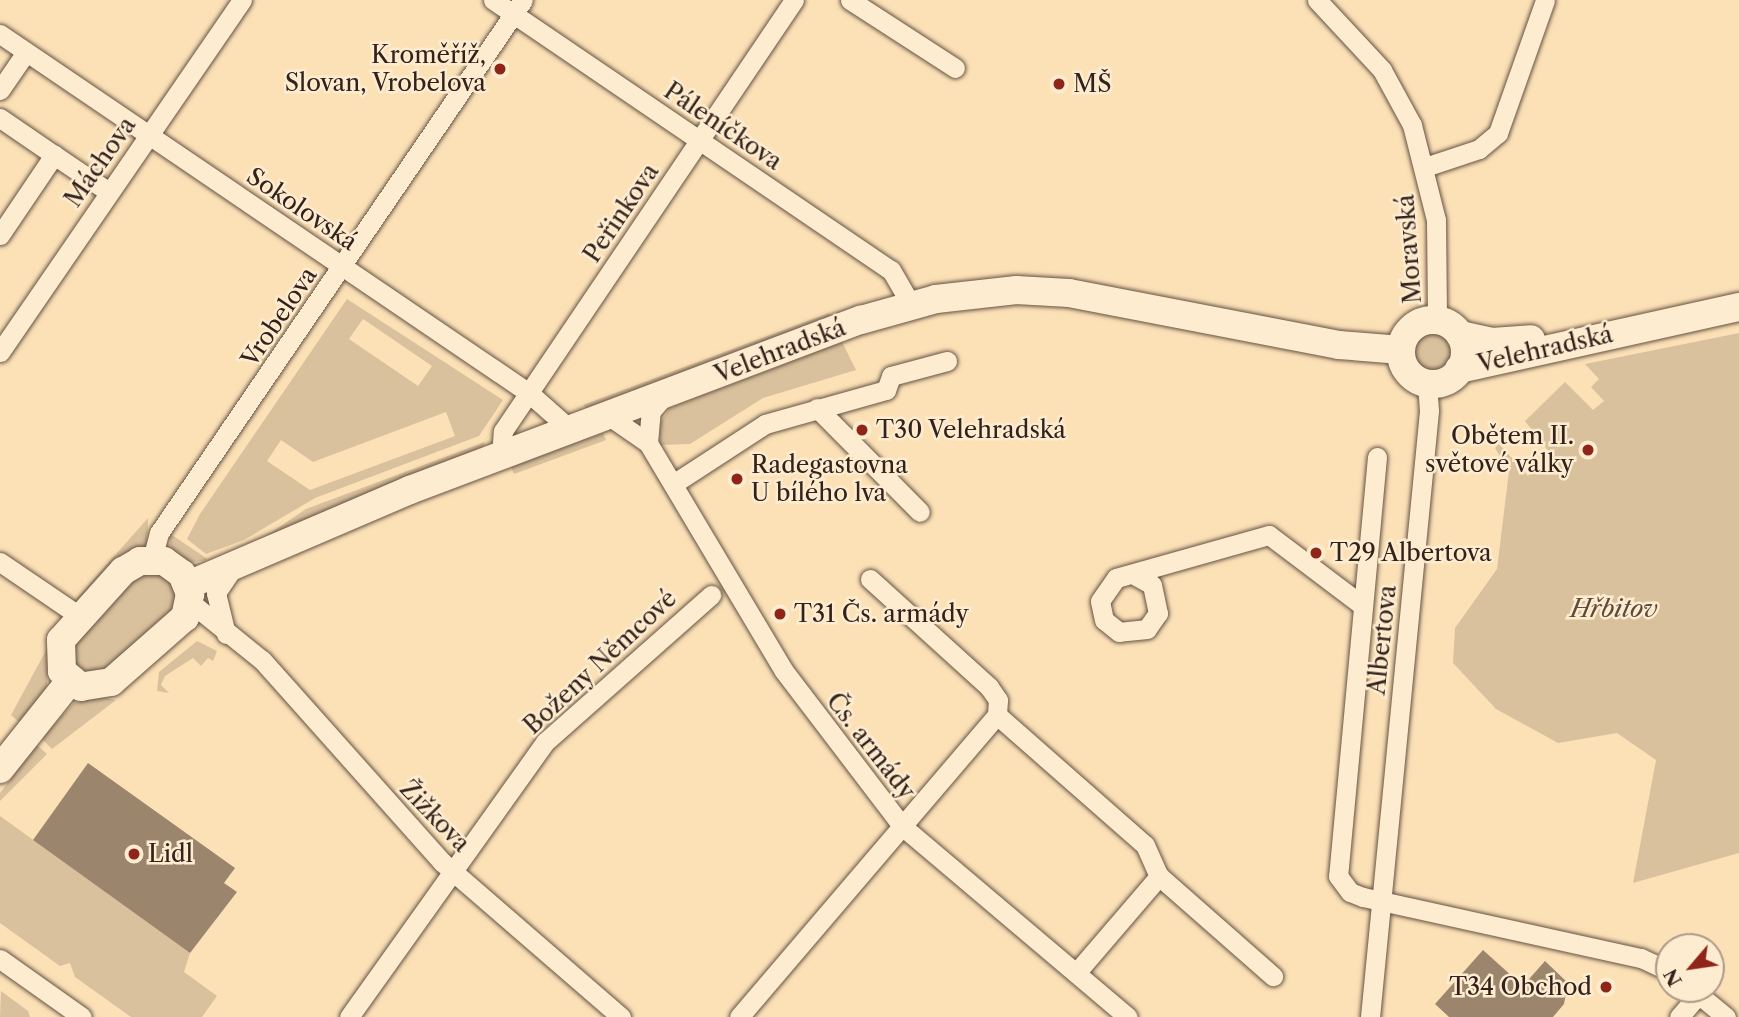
<!DOCTYPE html>
<html>
<head>
<meta charset="utf-8">
<style>
	body { margin:0 }
	#map { position:relative; width:1739px; height:1017px; overflow:hidden; background:#fce1b7; font-family:"Libre Caslon Text",serif }
	div>[style] { position:absolute }
	.green>* { inset:0; background:#dac19d }
	.round { border-radius:50% }
	.building>* { inset:0; background:#9c856d }
	.roads { filter:drop-shadow(0 0 2px #655243) drop-shadow(0 0 2px #655243) }
	.minor>* { height:19px; margin:-9.5px; padding:0 9.5px; transform-origin:9.5px; border-radius:9.5px; background:#fdecd0 }
	.secondary>* { height:28px; margin:-14px; padding:0 14px; transform-origin:14px; border-radius:14px; background:#fdecd0 }
	.secondary>.ring { margin:-14px; padding:0; box-sizing:content-box; background:none; border:28px solid #fdecd0; border-radius:50% }
	.dots>* { width:19px; height:19px; translate:-50% -50%; box-sizing:border-box; border:4px solid #fdecd0; border-radius:50% }
	span { translate:-50% -50%; white-space:nowrap; text-align:center; line-height:1.15; -webkit-text-stroke:5px #fdecd0; paint-order:stroke }
	.poi-label { font-size:24px; color:#33221c }
	.right { translate:-100% -50%; text-align:right }
	.left { translate:0 -50%; text-align:left }
	.street-label { font-size:24px; color:#33221c }
	.park-label { font-size:24px; color:#5d4a3c; font-style:italic }
	.north { position:absolute; left:1655px; top:933px; width:70px; height:70px; box-sizing:border-box; background:#fdecd0; border:2px solid #ac9b88; border-radius:50%; rotate:241deg; font-size:19px; font-weight:700; line-height:28px; text-align:center; color:#33221c }
	.north::after { content:''; display:block; margin:auto; width:24px; height:32px; background:#8f2418; clip-path:polygon(50% 0,100% 100%,50% 72%,0 100%) }
</style>
</head>
<body>
<div id="map">
	<div class="green">
		<div style="clip-path:polygon(evenodd,347px 299px,503px 400px,479px 436px,315px 498px,244px 540px,206px 554px,187px 539px,200px 514px,347px 299px,363px 319px,432px 366px,418px 386px,349px 339px,363px 319px,347px 299px,446px 412px,455px 436px,310px 490px,267px 461px,281px 440px,313px 462px,446px 412px)"></div>
		<div style="clip-path:polygon(829px 313px,831px 318px,588px 410px,583px 405px)"></div>
		<div class="round" style="left:1410px;top:329px;width:46px;height:46px"></div>
		<div style="clip-path:polygon(1739px 333px,1739px 853px,1633px 883px,1656px 760px,1617px 733px,1558px 743px,1496px 709px,1453px 663px,1455px 628px,1497px 569px,1509px 471px,1495px 448px,1499px 444px,1528px 476px,1549px 452px,1525px 421px,1565px 382px,1593px 410px,1604px 401px,1591px 387px,1599px 379px,1585px 364px)"></div>
		<div style="clip-path:polygon(842px 342px,856px 370px,763px 398px,690px 444px,660px 445px,659px 425px,670px 408px)"></div>
		<div style="clip-path:polygon(603px 433px,606px 440px,514px 474px,511px 467px)"></div>
		<div style="clip-path:polygon(485px 442px,481px 450px,263px 538px,306px 509px)"></div>
		<div style="clip-path:polygon(148px 518px,147px 547px,78px 600px,77px 598px)"></div>
		<div style="clip-path:polygon(169px 533px,206px 558px,207px 560px,187px 563px,171px 551px)"></div>
		<div style="clip-path:polygon(152px 570px,174px 581px,178px 607px,104px 674px,77px 673px,71px 645px,130px 579px)"></div>
		<div style="clip-path:polygon(197px 641px,217px 651px,213px 661px,208px 658px,201px 666px,193px 658px,165px 676px,161px 685px,169px 693px,157px 691px,159px 672px)"></div>
		<div style="clip-path:polygon(49px 645px,47px 686px,20px 723px,11px 715px)"></div>
		<div style="clip-path:polygon(102px 697px,116px 700px,52px 749px,41px 738px,74px 703px)"></div>
		<div style="clip-path:polygon(36px 744px,47px 754px,0 801px,0 793px)"></div>
		<div style="clip-path:polygon(0 816px,190px 953px,184px 972px,217px 996px,202px 1017px,131px 1017px,75px 977px,70px 963px,60px 966px,0 923px)"></div>
		<div style="clip-path:polygon(1px 991px,28px 1011px,30px 1017px,0 1017px)"></div>
	</div>
	<div class="building">
		<div style="clip-path:polygon(88px 763px,235px 868px,224px 883px,237px 892px,190px 953px,33px 840px)"></div>
		<div style="clip-path:polygon(1483px 950px,1523px 986px,1545px 961px,1568px 983px,1564px 1004px,1553px 1017px,1449px 1017px,1435px 1004px)"></div>
	</div>
	<div class="roads">
		<div class="minor">
			<div style="left:493px;top:0;width:481px;rotate:34.2deg"></div>
			<div style="left:891px;top:270px;width:39px;rotate:60deg"></div>
			<div style="left:850px;top:0;width:125px;rotate:32.9deg"></div>
			<div style="left:1317px;top:0;width:96px;rotate:47.1deg"></div>
			<div style="left:1382px;top:70px;width:63px;rotate:61.4deg"></div>
			<div style="left:1412px;top:125px;width:98px;rotate:75.8deg"></div>
			<div style="left:1436px;top:220px;width:100px;rotate:89.4deg"></div>
			<div style="left:0;top:34px;width:639px;rotate:34.16deg"></div>
			<div style="left:529px;top:393px;width:56px;rotate:41.4deg"></div>
			<div style="left:0;top:90px;width:46px;rotate:-55.6deg"></div>
			<div style="left:0;top:118px;width:65px;rotate:34.4deg"></div>
			<div style="left:1425px;top:167px;width:57px;rotate:-18.4deg"></div>
			<div style="left:1479px;top:149px;width:25px;rotate:-40deg"></div>
			<div style="left:1498px;top:133px;width:141px;rotate:-70.5deg"></div>
			<div style="left:0;top:235px;width:97px;rotate:-56deg"></div>
			<div style="left:54px;top:155px;width:66px;rotate:33.9deg"></div>
			<div style="left:0;top:352px;width:427px;rotate:-55.5deg"></div>
			<div style="left:817px;top:408px;width:146px;rotate:45.3deg"></div>
			<div style="left:609px;top:416px;width:47px;rotate:34.7deg"></div>
			<div style="left:648px;top:443px;width:265px;rotate:59.2deg"></div>
			<div style="left:784px;top:671px;width:196px;rotate:52.7deg"></div>
			<div style="left:903px;top:827px;width:294px;rotate:40.2deg"></div>
			<div style="left:648px;top:443px;width:32px;rotate:-85deg"></div>
			<div style="left:651px;top:411px;width:21px;rotate:-49deg"></div>
			<div style="left:501px;top:457px;width:26px;rotate:-86deg"></div>
			<div style="left:503px;top:431px;width:520px;rotate:-55.97deg"></div>
			<div style="left:1377px;top:457px;width:421px;rotate:95.3deg"></div>
			<div style="left:1338px;top:876px;width:20px;rotate:53deg"></div>
			<div style="left:1350px;top:892px;width:14px;rotate:21deg"></div>
			<div style="left:1363px;top:897px;width:285px;rotate:12.4deg"></div>
			<div style="left:1641px;top:958px;width:31px;rotate:25deg"></div>
			<div style="left:673px;top:484px;width:110px;rotate:-33.1deg"></div>
			<div style="left:765px;top:424px;width:126px;rotate:-15.7deg"></div>
			<div style="left:886px;top:390px;width:15px;rotate:-70deg"></div>
			<div style="left:891px;top:376px;width:58px;rotate:-15deg"></div>
			<div style="left:152px;top:559px;width:27px;rotate:-75deg"></div>
			<div style="left:159px;top:533px;width:645px;rotate:-55.67deg"></div>
			<div style="left:0;top:562px;width:98px;rotate:34.2deg"></div>
			<div style="left:1136px;top:576px;width:18px;rotate:29deg"></div>
			<div style="left:1152px;top:585px;width:29px;rotate:78deg"></div>
			<div style="left:1158px;top:613px;width:19px;rotate:125deg"></div>
			<div style="left:1147px;top:629px;width:28px;rotate:174deg"></div>
			<div style="left:1119px;top:632px;width:19px;rotate:-141deg"></div>
			<div style="left:1104px;top:620px;width:19px;rotate:-102deg"></div>
			<div style="left:1100px;top:601px;width:28px;rotate:-55deg"></div>
			<div style="left:1116px;top:578px;width:159px;rotate:-15.7deg"></div>
			<div style="left:1269px;top:535px;width:116px;rotate:37deg"></div>
			<div style="left:870px;top:579px;width:161px;rotate:42.2deg"></div>
			<div style="left:989px;top:687px;width:16px;rotate:55deg"></div>
			<div style="left:998px;top:700px;width:15px;rotate:94deg"></div>
			<div style="left:997px;top:715px;width:197px;rotate:41.3deg"></div>
			<div style="left:1145px;top:845px;width:34px;rotate:66deg"></div>
			<div style="left:1159px;top:876px;width:152px;rotate:41.3deg"></div>
			<div style="left:190px;top:602px;width:92px;rotate:38.9deg"></div>
			<div style="left:262px;top:660px;width:271px;rotate:48.3deg"></div>
			<div style="left:442px;top:862px;width:237px;rotate:40.9deg"></div>
			<div style="left:226px;top:634px;width:42px;rotate:-103.7deg"></div>
			<div style="left:216px;top:593px;width:32px;rotate:-56deg"></div>
			<div style="left:0;top:959px;width:100px;rotate:35.3deg"></div>
			<div style="left:1076px;top:973px;width:128px;rotate:-49.4deg"></div>
			<div style="left:1692px;top:989px;width:44px;rotate:39.5deg"></div>
			<div style="left:349px;top:1017px;width:338px;rotate:-54.5deg"></div>
			<div style="left:545px;top:742px;width:222px;rotate:-41.5deg"></div>
			<div style="left:739px;top:1017px;width:397px;rotate:-49.5deg"></div>
			<div style="left:1370px;top:1017px;width:609px;rotate:-84.44deg"></div>
			<div style="left:1429px;top:411px;width:28px;rotate:-94deg"></div>
			<div style="left:1679px;top:1017px;width:30px;rotate:-49deg"></div>
		</div>
		<div class="secondary">
			<div class="ring" style="left:1401px;top:320px;width:36px;height:36px"></div>
			<div style="left:1460px;top:335px;width:33px;rotate:12deg"></div>
			<div style="left:1492px;top:342px;width:39px;rotate:-4deg"></div>
			<div style="left:1459px;top:369px;width:287px;rotate:-12.5deg"></div>
			<div style="left:140px;top:561px;width:24px"></div>
			<div style="left:164px;top:561px;width:22px;rotate:36deg"></div>
			<div style="left:182px;top:574px;width:22px;rotate:68deg"></div>
			<div style="left:190px;top:594px;width:24px;rotate:102deg"></div>
			<div style="left:185px;top:617px;width:98px;rotate:138.7deg"></div>
			<div style="left:111px;top:682px;width:30px;rotate:171deg"></div>
			<div style="left:81px;top:687px;width:25px;rotate:-140deg"></div>
			<div style="left:62px;top:671px;width:31px;rotate:-92deg"></div>
			<div style="left:61px;top:640px;width:93px;rotate:-48.1deg"></div>
			<div style="left:123px;top:571px;width:20px;rotate:-30deg"></div>
			<div style="left:188px;top:585px;width:241px;rotate:-23.2deg"></div>
			<div style="left:410px;top:490px;width:482px;rotate:-20.7deg"></div>
			<div style="left:861px;top:320px;width:78px;rotate:-15.6deg"></div>
			<div style="left:936px;top:299px;width:81px;rotate:-6.4deg"></div>
			<div style="left:1016px;top:290px;width:53px;rotate:3.2deg"></div>
			<div style="left:1069px;top:293px;width:275px;rotate:10.9deg"></div>
			<div style="left:1339px;top:345px;width:62px;rotate:4.6deg"></div>
			<div style="left:0;top:769px;width:112px;rotate:-51.5deg"></div>
		</div>
	</div>
	<div class="dots">
		<div style="left:500px;top:69px;background:#8f2418"></div>
		<div style="left:1059px;top:84px;background:#8f2418"></div>
		<div style="left:862px;top:430px;background:#8f2418"></div>
		<div style="left:1588px;top:450px;background:#8f2418"></div>
		<div style="left:737px;top:479px;background:#8f2418"></div>
		<div style="left:1316px;top:553px;background:#8f2418"></div>
		<div style="left:780px;top:614px;background:#8f2418"></div>
		<div style="left:134px;top:854px;background:#8f2418"></div>
		<div style="left:1606px;top:987px;background:#8f2418"></div>
	</div>
	<div class="poi-label">
		<span class="right" style="left:486px;top:69px">Kroměříž,<br>Slovan, Vrobelova</span>
		<span class="left" style="left:1073px;top:84px">MŠ</span>
		<span class="left" style="left:876px;top:430px">T30 Velehradská</span>
		<span class="right" style="left:1574px;top:450px">Obětem II.<br>světové války</span>
		<span class="left" style="left:751px;top:479px">Radegastovna<br>U bílého lva</span>
		<span class="left" style="left:1330px;top:553px">T29 Albertova</span>
		<span class="left" style="left:794px;top:614px">T31 Čs. armády</span>
		<span class="left" style="left:148px;top:854px">Lidl</span>
		<span class="right" style="left:1592px;top:987px">T34 Obchod</span>
	</div>
	<div class="street-label">
		<span style="left:723px;top:126px;rotate:34deg">Páleníčkova</span>
		<span style="left:100px;top:162px;rotate:-55deg">Máchova</span>
		<span style="left:302px;top:209px;rotate:34deg">Sokolovská</span>
		<span style="left:621px;top:213px;rotate:-56deg">Peřinkova</span>
		<span style="left:1409px;top:249px;rotate:-94deg">Moravská</span>
		<span style="left:279px;top:317px;rotate:-56deg">Vrobelova</span>
		<span style="left:1545px;top:349px;rotate:-13deg">Velehradská</span>
		<span style="left:780px;top:351px;rotate:-21deg">Velehradská</span>
		<span style="left:1382px;top:640px;rotate:-84deg">Albertova</span>
		<span style="left:600px;top:662px;rotate:-43deg">Boženy Němcové</span>
		<span style="left:871px;top:746px;rotate:52deg">Čs. armády</span>
		<span style="left:435px;top:816px;rotate:46deg">Žižkova</span>
	</div>
	<div class="park-label">
		<span style="left:1614px;top:609px">Hřbitov</span>
	</div>
	<div class="north">N</div>
</div>
</body>
</html>
